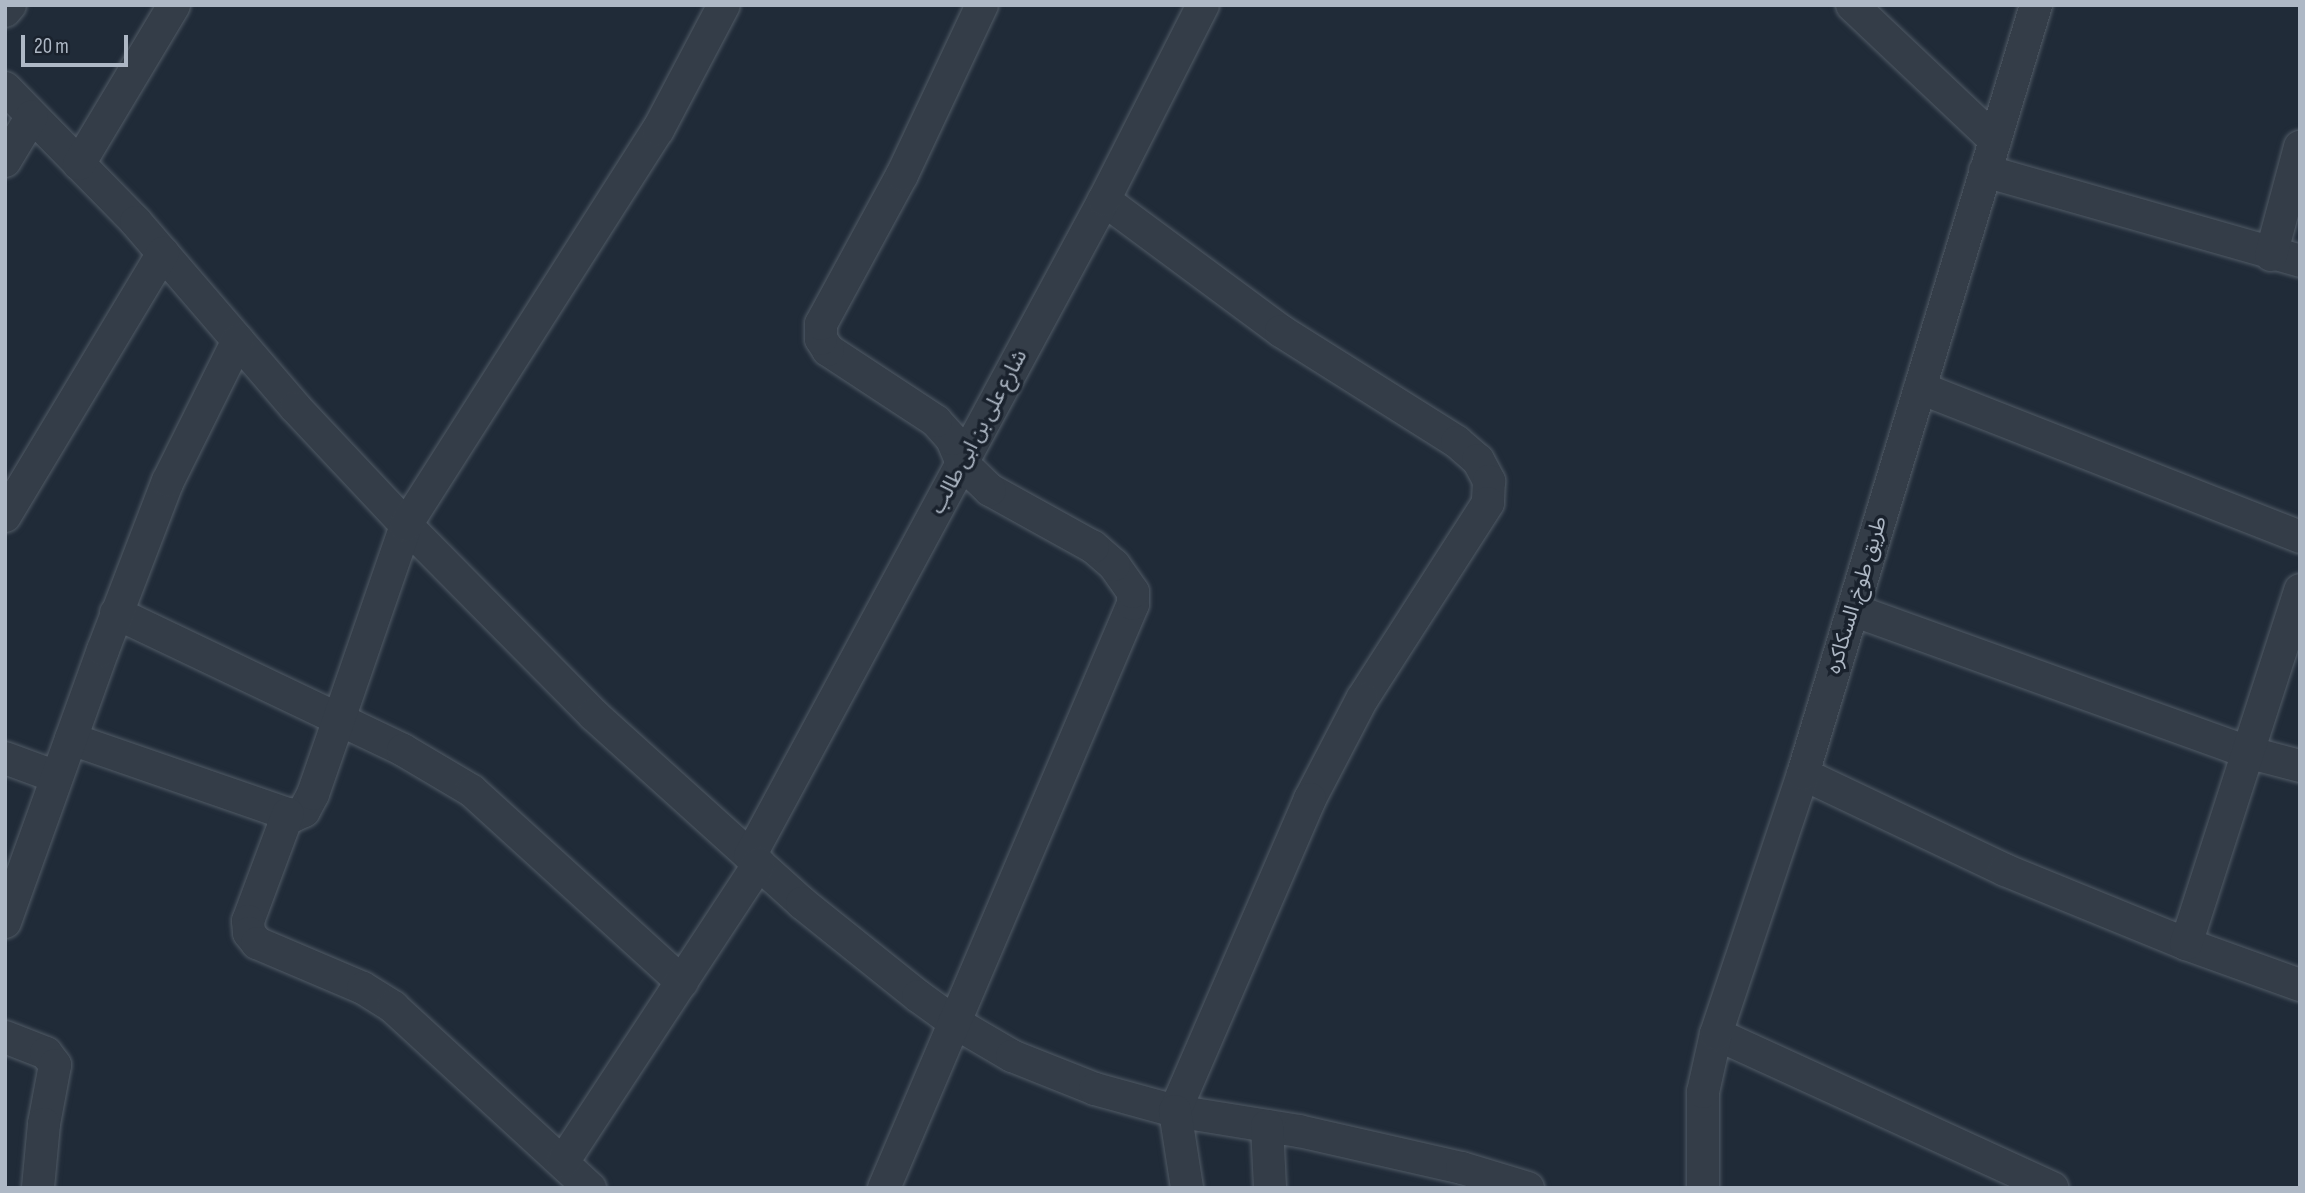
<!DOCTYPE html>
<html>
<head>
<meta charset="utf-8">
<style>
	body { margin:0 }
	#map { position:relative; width:2305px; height:1193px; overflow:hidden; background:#202b38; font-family:"Sofia Sans Condensed","Noto Sans Arabic",sans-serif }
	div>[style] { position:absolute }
	.roads { filter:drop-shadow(0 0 2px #515b66) drop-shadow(0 0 2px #515b66) }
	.minor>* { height:32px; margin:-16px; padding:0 16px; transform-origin:16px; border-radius:16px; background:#343d48 }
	span { translate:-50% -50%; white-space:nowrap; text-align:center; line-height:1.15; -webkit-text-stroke:7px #1a222d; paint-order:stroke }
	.street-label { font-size:21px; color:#aeb8c5 }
	.frame { position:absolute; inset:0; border:7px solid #aeb8c5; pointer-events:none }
	.scale { position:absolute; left:21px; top:35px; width:107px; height:32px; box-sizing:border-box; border:4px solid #aeb8c5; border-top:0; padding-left:9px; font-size:21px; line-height:24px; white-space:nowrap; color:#aeb8c5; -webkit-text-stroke:5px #1a222d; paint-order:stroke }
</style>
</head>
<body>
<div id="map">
	<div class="roads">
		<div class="minor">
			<div style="left:1852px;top:5px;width:197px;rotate:43.4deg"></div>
			<div style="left:5px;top:11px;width:8px;rotate:-50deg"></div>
			<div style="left:5px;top:88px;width:187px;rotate:45.6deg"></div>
			<div style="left:136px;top:222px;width:245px;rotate:49.3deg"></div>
			<div style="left:296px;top:408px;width:161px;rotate:46.8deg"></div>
			<div style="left:406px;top:525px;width:267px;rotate:45.3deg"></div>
			<div style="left:594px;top:715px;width:280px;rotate:42.1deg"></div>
			<div style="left:802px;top:903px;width:149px;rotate:38.7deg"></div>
			<div style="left:918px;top:996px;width:44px;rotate:35.8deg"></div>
			<div style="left:954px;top:1022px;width:67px;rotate:30.4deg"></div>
			<div style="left:1012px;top:1056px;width:89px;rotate:21.7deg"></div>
			<div style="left:1095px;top:1089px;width:83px;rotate:15.4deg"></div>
			<div style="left:1175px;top:1111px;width:126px;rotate:9.2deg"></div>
			<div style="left:1299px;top:1131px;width:167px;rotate:12.8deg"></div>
			<div style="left:1462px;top:1168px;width:69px;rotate:16.9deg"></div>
			<div style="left:5px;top:161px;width:52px;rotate:-59deg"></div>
			<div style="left:79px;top:164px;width:185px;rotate:-59.1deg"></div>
			<div style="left:1985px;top:171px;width:328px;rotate:15.9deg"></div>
			<div style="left:1104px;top:200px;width:220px;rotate:36.5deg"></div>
			<div style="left:1281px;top:331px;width:208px;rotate:32.2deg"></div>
			<div style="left:1457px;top:442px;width:28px;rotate:41deg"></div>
			<div style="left:1478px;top:460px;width:24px;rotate:62deg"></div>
			<div style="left:1489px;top:481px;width:22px;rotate:93deg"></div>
			<div style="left:1488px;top:503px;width:233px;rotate:122.7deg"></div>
			<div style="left:1362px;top:699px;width:113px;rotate:117.5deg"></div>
			<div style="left:1310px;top:799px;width:340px;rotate:113.4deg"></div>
			<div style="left:1175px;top:1111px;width:78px;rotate:81.1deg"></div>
			<div style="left:2271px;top:255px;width:112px;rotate:-75deg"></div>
			<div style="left:1920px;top:388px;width:408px;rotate:21.4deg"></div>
			<div style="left:5px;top:516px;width:307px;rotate:-59deg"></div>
			<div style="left:1853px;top:610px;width:419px;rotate:19.8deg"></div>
			<div style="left:2247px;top:752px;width:55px;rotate:14.8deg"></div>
			<div style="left:116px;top:613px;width:318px;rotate:25.5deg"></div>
			<div style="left:403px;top:750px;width:80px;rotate:30.7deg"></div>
			<div style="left:472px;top:791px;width:284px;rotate:42.3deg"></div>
			<div style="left:71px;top:739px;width:235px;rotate:19.1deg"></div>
			<div style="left:293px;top:816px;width:12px;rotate:-24deg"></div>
			<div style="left:304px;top:811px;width:19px;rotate:-62deg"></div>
			<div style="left:313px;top:794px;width:285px;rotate:-70.9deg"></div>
			<div style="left:406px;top:525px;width:469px;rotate:-57.5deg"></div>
			<div style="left:658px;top:130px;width:141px;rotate:-62.2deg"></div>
			<div style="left:5px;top:758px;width:55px;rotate:20.1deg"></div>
			<div style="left:1803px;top:774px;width:224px;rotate:25.4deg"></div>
			<div style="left:2005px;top:870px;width:196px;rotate:22.2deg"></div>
			<div style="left:2186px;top:944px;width:121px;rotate:19.8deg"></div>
			<div style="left:288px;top:814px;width:114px;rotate:110.5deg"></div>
			<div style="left:248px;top:921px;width:12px;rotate:85deg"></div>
			<div style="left:249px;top:933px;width:13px;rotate:51deg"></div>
			<div style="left:257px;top:943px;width:115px;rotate:23deg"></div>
			<div style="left:363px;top:988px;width:36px;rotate:32deg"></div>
			<div style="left:393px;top:1007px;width:268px;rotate:42.6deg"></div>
			<div style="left:750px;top:856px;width:745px;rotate:-61.65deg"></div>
			<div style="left:1104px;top:200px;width:219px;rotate:-63.1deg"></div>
			<div style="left:5px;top:922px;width:289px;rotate:-70.2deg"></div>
			<div style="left:103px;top:650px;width:181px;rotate:-69deg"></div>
			<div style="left:168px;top:481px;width:157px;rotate:-63.6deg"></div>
			<div style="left:2186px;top:944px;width:372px;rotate:-72.1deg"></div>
			<div style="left:1716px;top:1034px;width:370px;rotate:24.6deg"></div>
			<div style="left:5px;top:1037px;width:44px;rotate:21.3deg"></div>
			<div style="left:46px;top:1053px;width:15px;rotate:53deg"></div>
			<div style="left:55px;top:1065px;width:60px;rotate:100.6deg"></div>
			<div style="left:44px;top:1124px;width:64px;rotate:95.4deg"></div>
			<div style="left:1267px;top:1126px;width:62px;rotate:87.2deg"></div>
			<div style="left:563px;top:1162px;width:357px;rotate:-56.7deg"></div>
			<div style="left:884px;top:1188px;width:635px;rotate:-66.91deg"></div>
			<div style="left:1133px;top:604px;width:12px;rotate:-90deg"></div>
			<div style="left:1133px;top:592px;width:33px;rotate:-125deg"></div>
			<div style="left:1114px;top:565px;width:28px;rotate:-139deg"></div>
			<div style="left:1093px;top:547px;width:118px;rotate:-151deg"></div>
			<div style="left:990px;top:490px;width:39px;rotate:-136deg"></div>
			<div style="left:962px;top:463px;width:26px;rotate:-113deg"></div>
			<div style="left:952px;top:439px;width:24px;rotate:-132deg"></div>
			<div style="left:936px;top:421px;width:129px;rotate:-146.7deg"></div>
			<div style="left:828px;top:350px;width:13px;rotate:-122deg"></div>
			<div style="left:821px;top:339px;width:15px;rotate:-90deg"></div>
			<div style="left:821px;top:324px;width:170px;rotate:-61.5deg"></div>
			<div style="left:902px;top:175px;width:188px;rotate:-64.8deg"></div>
			<div style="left:1703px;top:1188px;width:96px;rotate:-90deg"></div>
			<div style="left:1703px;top:1092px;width:59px;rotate:-77.4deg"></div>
			<div style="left:1716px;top:1034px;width:274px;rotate:-71.5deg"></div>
			<div style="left:1803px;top:774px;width:804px;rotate:-73.14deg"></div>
		</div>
	</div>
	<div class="street-label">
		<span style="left:979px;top:432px;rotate:-62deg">شارع على بن ابى طالب</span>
		<span style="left:1857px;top:595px;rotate:-73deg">طريق طوخ, السكاكره</span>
	</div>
	<div class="frame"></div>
	<div class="scale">20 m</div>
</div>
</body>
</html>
